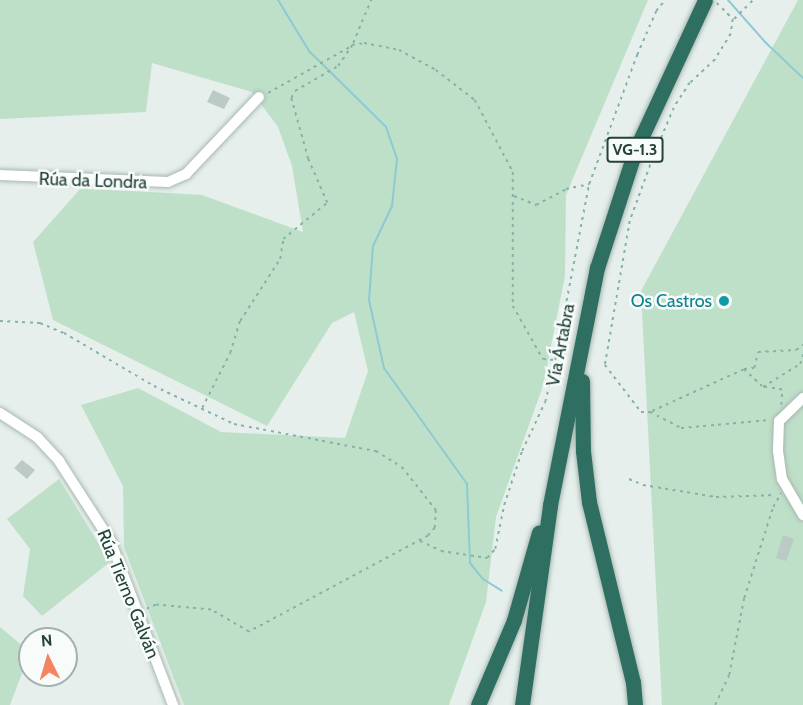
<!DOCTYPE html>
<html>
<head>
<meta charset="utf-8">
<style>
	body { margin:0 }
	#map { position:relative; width:803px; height:705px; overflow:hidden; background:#e6efeb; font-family:Cabin,sans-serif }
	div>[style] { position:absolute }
	.green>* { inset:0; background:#bfe0c8 }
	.stream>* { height:2px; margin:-1px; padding:0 1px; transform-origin:1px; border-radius:1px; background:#8ec9d4 }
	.building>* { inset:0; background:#bbcac4 }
	.path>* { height:1.5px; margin-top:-0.75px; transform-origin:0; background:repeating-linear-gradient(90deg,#86b3a5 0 3px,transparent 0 7.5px) }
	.roads { filter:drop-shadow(0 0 2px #a8b8b2) drop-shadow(0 0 2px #a8b8b2) }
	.minor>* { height:10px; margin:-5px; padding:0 5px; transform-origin:5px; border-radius:5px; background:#fff }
	.highway>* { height:15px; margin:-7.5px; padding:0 7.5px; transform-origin:7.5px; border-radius:7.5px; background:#2f6f62 }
	.dots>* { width:16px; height:16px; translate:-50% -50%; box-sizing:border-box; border:3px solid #f7fbf9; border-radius:50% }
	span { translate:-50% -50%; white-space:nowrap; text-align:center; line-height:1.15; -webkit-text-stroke:5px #f7fbf9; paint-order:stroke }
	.shield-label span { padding:2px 4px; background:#f7fbf9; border:2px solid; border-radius:4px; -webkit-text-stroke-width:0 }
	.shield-label { font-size:16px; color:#24423a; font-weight:700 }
	.street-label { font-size:18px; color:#24423a }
	.culture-label { font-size:18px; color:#0d838f }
	.right { translate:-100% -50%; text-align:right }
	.north { position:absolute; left:18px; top:627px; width:60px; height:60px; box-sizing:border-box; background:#f7fbf9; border:2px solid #a3b1ad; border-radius:50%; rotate:355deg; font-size:16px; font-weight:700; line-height:24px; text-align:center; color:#24423a }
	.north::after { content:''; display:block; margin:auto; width:21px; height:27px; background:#f4845f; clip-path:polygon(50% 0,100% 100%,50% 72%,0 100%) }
</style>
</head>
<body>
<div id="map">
	<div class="green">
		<div style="clip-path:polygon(0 0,648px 0,566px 195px,565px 276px,543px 386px,496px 517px,486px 602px,449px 705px,184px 705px,124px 547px,123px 486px,81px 405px,138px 388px,221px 432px,345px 438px,368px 371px,354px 312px,332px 323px,267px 426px,53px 320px,33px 242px,81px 188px,202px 195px,303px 232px,292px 166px,278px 127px,252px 92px,152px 63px,146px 112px,0 119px)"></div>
		<div style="clip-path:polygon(798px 0,803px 0,803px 705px,662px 705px,641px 291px)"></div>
		<div style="clip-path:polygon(59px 479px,110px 562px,42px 616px,23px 596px,30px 549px,7px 519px)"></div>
		<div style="clip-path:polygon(0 627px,30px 652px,10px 705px,0 705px)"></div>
	</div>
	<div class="stream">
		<div style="left:278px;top:0;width:60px;rotate:58.7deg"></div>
		<div style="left:309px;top:51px;width:108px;rotate:44.6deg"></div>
		<div style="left:386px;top:127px;width:34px;rotate:71deg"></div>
		<div style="left:397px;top:159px;width:47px;rotate:96.1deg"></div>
		<div style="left:392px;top:206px;width:44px;rotate:115.4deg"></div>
		<div style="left:373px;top:246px;width:54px;rotate:94.2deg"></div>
		<div style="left:369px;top:300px;width:70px;rotate:77.6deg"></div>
		<div style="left:384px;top:368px;width:143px;rotate:54.4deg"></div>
		<div style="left:467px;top:484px;width:79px;rotate:87.8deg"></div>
		<div style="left:470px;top:563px;width:21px;rotate:51deg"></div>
		<div style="left:483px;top:579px;width:22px;rotate:32deg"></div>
		<div style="left:728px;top:0;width:56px;rotate:48.6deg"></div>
		<div style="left:765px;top:42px;width:52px;rotate:43.5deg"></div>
	</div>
	<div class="building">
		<div style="clip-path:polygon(213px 90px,230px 98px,224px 109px,207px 102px)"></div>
		<div style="clip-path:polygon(22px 460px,35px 470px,27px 479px,14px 468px)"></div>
		<div style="clip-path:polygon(783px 535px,794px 539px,786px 561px,776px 558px)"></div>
	</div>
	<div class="path">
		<div style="left:717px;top:3px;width:23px;rotate:45deg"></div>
		<div style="left:733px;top:19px;width:15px;rotate:98deg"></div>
		<div style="left:731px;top:34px;width:31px;rotate:122deg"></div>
		<div style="left:715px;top:60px;width:34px;rotate:137deg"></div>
		<div style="left:690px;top:83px;width:30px;rotate:123deg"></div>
		<div style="left:674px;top:108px;width:54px;rotate:112.8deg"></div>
		<div style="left:653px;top:158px;width:67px;rotate:110.1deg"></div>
		<div style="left:630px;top:221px;width:146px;rotate:99.8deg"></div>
		<div style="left:605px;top:365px;width:59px;rotate:52.5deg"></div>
		<div style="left:641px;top:412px;width:9px"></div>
		<div style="left:650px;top:412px;width:35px;rotate:27deg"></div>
		<div style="left:681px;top:428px;width:89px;rotate:-5.1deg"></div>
		<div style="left:734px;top:19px;width:27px;rotate:-45deg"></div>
		<div style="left:353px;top:43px;width:47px;rotate:-67.3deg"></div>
		<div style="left:268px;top:93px;width:94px;rotate:-29.3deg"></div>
		<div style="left:514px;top:196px;width:24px;rotate:22deg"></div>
		<div style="left:536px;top:205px;width:34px;rotate:-28deg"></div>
		<div style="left:566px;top:189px;width:24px;rotate:-12deg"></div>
		<div style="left:0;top:321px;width:40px;rotate:2.9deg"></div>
		<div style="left:40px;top:323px;width:26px;rotate:23deg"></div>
		<div style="left:64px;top:333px;width:104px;rotate:30.5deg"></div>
		<div style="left:154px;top:386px;width:89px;rotate:25.4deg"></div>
		<div style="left:234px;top:424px;width:145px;rotate:10.8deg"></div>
		<div style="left:376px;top:451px;width:31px;rotate:32deg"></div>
		<div style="left:402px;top:467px;width:55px;rotate:51.7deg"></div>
		<div style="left:436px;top:510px;width:18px;rotate:93deg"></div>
		<div style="left:435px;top:528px;width:11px;rotate:131deg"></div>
		<div style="left:428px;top:536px;width:203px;rotate:151.8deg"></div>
		<div style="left:249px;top:632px;width:44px;rotate:-149.9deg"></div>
		<div style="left:211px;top:610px;width:55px;rotate:-174.8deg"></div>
		<div style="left:156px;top:605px;width:10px;rotate:156deg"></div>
		<div style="left:744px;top:369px;width:25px;rotate:43deg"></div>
		<div style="left:781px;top:405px;width:15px;rotate:-86deg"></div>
		<div style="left:782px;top:390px;width:19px;rotate:-171deg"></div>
		<div style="left:763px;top:387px;width:44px;rotate:-31.9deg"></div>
		<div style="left:800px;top:364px;width:10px;rotate:-73deg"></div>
		<div style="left:202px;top:408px;width:62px;rotate:-63deg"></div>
		<div style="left:230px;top:353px;width:34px;rotate:-73deg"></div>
		<div style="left:240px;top:321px;width:74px;rotate:-57.2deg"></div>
		<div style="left:280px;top:259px;width:20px;rotate:-81deg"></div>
		<div style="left:283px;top:239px;width:57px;rotate:-39.3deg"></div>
		<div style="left:327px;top:203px;width:48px;rotate:-113.4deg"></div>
		<div style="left:308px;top:159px;width:63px;rotate:-105.6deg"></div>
		<div style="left:291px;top:98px;width:8px;rotate:-60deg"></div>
		<div style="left:295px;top:91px;width:50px;rotate:-30.2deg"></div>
		<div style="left:338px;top:66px;width:25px;rotate:-56deg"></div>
		<div style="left:352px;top:45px;width:12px;rotate:-9deg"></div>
		<div style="left:364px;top:43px;width:36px;rotate:11deg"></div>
		<div style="left:399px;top:50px;width:42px;rotate:28.4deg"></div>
		<div style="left:436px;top:70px;width:49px;rotate:37.6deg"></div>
		<div style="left:475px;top:100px;width:81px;rotate:62.2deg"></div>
		<div style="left:513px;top:172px;width:134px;rotate:90deg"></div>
		<div style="left:513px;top:306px;width:61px;rotate:60.5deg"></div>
		<div style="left:543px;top:359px;width:12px;rotate:5deg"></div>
		<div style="left:555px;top:360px;width:179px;rotate:-79.1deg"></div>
		<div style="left:589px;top:184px;width:138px;rotate:-69.6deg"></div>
		<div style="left:637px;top:55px;width:48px;rotate:-66.6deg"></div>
		<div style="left:656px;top:11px;width:14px;rotate:-51deg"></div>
		<div style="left:652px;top:411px;width:101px;rotate:-24.5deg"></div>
		<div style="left:744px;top:369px;width:10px;rotate:-6deg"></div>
		<div style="left:754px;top:368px;width:16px;rotate:-76deg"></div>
		<div style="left:758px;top:352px;width:38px;rotate:-3deg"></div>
		<div style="left:796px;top:350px;width:9px;rotate:-36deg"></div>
		<div style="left:629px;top:479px;width:15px;rotate:23deg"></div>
		<div style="left:643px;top:485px;width:74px;rotate:9.3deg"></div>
		<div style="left:716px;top:497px;width:60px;rotate:-1.9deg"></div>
		<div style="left:420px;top:541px;width:23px;rotate:25deg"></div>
		<div style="left:441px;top:551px;width:47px;rotate:8.7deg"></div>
		<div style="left:487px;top:558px;width:12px;rotate:-48deg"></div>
		<div style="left:495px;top:549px;width:45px;rotate:-78.4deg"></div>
		<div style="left:504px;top:505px;width:57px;rotate:-71.6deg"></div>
		<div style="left:522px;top:451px;width:54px;rotate:-64.9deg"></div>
		<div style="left:545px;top:402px;width:42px;rotate:-76.3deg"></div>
		<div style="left:715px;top:705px;width:33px;rotate:-65deg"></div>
		<div style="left:729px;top:675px;width:78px;rotate:-79deg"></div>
		<div style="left:744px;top:598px;width:96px;rotate:-72.3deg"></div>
		<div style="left:773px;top:507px;width:16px;rotate:-60deg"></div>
	</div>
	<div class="roads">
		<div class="minor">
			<div style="left:0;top:175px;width:168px;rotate:2.4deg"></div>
			<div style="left:168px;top:182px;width:20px;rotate:-24deg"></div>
			<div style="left:186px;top:174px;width:106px;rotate:-46.5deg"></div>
			<div style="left:803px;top:398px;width:33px;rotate:136deg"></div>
			<div style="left:779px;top:421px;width:30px;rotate:92deg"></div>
			<div style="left:778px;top:451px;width:28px;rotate:82deg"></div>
			<div style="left:782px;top:479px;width:42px;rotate:59.7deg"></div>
			<div style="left:0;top:413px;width:44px;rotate:33deg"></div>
			<div style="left:37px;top:437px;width:33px;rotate:47deg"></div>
			<div style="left:59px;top:461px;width:94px;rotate:57.2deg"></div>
			<div style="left:110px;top:540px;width:177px;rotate:69.1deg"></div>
		</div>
		<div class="highway">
			<div style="left:582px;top:381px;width:70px;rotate:89.2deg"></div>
			<div style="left:583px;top:451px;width:51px;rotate:83.3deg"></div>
			<div style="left:589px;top:502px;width:185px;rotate:76.3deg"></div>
			<div style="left:633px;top:682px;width:23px;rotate:85deg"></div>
			<div style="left:478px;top:705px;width:92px;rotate:-67deg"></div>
			<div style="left:514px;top:620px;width:91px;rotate:-74.1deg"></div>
			<div style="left:522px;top:705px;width:202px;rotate:-82deg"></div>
			<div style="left:550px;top:505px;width:242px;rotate:-78.8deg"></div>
			<div style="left:597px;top:268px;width:123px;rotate:-72deg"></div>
			<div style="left:635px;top:151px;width:166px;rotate:-65.1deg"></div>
		</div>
	</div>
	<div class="dots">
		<div style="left:724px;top:301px;background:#0f9aa8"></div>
	</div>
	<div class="shield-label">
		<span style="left:635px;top:150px">VG-1.3</span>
	</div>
	<div class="street-label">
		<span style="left:93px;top:181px;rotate:2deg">Rúa da Londra</span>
		<span style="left:561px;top:345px;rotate:-79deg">Vía Ártabra</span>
		<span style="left:128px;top:594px;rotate:68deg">Rúa Tierno Galván</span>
	</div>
	<div class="culture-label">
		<span class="right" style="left:712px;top:301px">Os Castros</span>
	</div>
	<div class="north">N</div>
</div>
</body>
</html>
